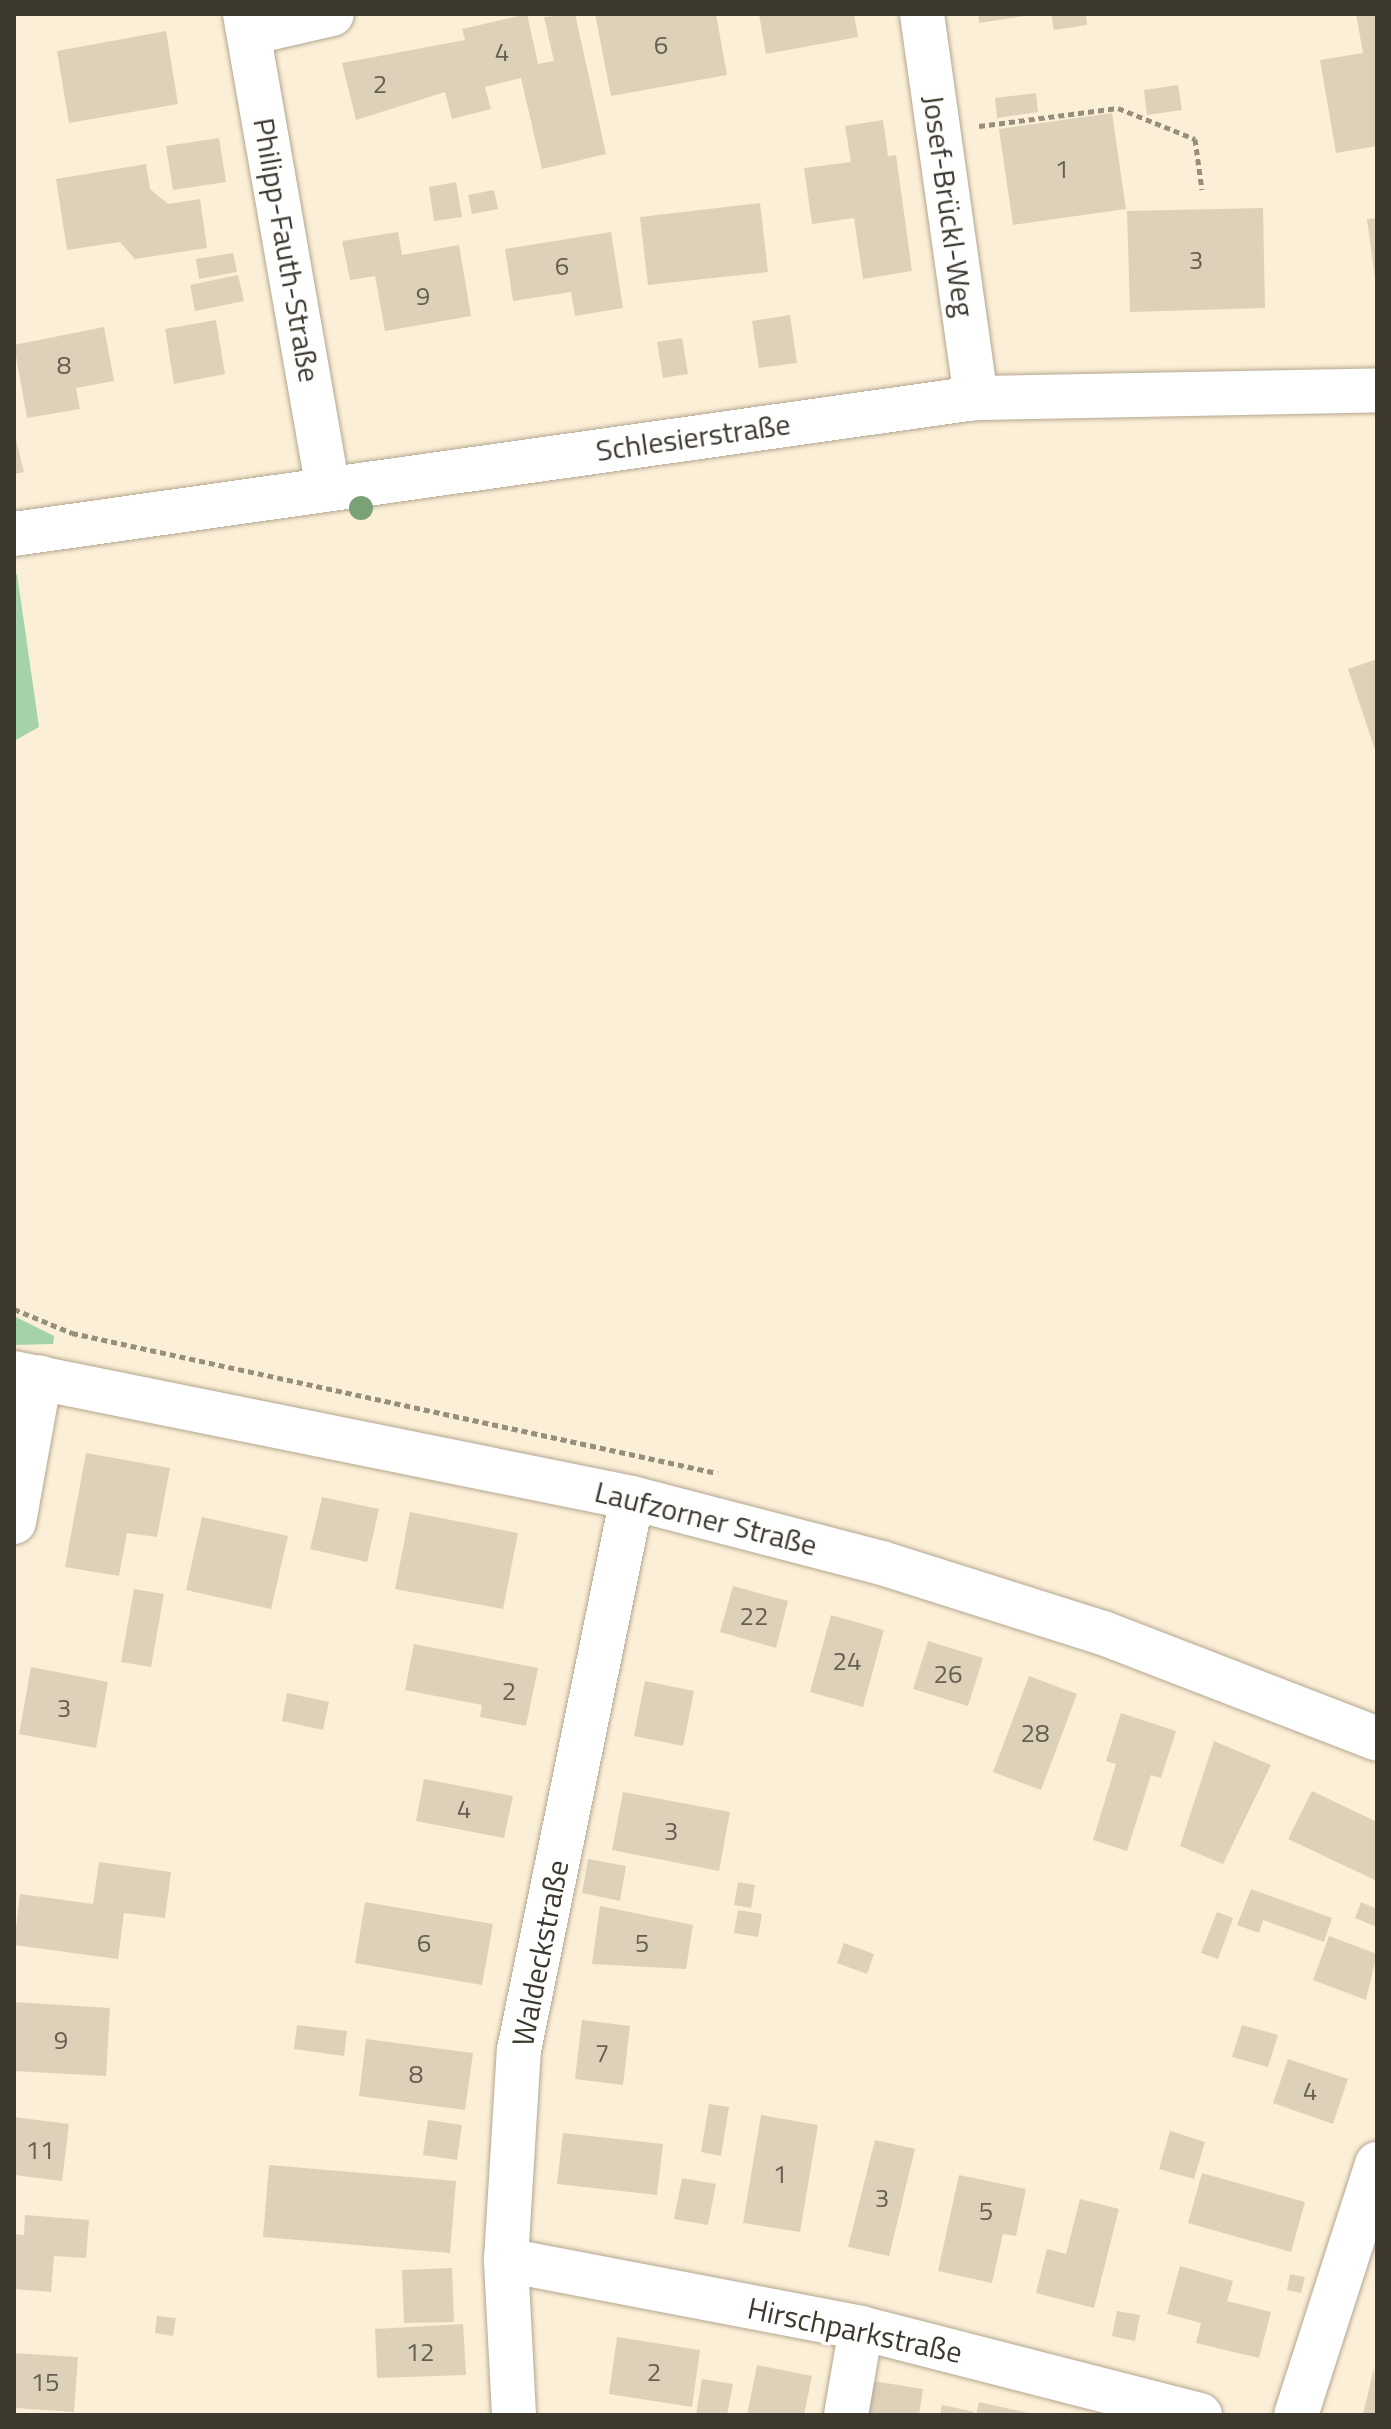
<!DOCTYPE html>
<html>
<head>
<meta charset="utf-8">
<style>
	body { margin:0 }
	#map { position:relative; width:1391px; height:2429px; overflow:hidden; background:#fcefd7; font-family:"Titillium Web",sans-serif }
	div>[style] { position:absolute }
	.green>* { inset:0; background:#a4d3ab }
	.building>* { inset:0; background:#ded1ba }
	.path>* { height:5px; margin-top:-2.5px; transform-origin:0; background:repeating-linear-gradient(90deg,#978f7e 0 6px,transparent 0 10px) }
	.roads { filter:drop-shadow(0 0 2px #b3a690) drop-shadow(0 0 2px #b3a690) }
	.minor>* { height:44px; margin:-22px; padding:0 22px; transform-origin:22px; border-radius:22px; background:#fff }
	.trees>* { width:24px; height:24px; margin:-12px; border-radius:50%; background:#7aa177 }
	span { translate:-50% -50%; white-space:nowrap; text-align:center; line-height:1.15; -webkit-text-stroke:7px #fefefe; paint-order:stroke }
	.number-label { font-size:26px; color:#665f52 }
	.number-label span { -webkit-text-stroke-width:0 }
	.street-label { font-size:30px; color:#3e392f }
	.frame { position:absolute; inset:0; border:16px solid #3e392f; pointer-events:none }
</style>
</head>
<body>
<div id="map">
	<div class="green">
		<div style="clip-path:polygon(17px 574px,39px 727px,14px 741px,14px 575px)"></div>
		<div style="clip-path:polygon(14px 1316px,54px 1336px,53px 1344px,14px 1345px)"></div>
	</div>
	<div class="building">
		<div style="clip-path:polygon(527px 14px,538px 64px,554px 61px,544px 17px,575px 14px,606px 154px,542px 169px,521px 78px,485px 87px,491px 109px,452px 119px,445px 92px,356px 120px,342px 63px,465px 40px,462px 29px)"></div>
		<div style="clip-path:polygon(595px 14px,716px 14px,727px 75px,611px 96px)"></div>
		<div style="clip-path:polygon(759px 14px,854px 14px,858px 37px,766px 54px)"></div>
		<div style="clip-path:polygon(978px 14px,1024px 14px,1024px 16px,979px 23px)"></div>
		<div style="clip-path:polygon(1051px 14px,1086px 14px,1087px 25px,1054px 30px)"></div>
		<div style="clip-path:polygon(1356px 14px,1377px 14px,1377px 146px,1336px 153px,1320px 60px,1363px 53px)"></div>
		<div style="clip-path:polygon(166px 31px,178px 104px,69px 123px,57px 51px)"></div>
		<div style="clip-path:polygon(1178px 85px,1182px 110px,1147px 115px,1144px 90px)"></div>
		<div style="clip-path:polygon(1036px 93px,1038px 112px,997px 118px,995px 98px)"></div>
		<div style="clip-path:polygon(1112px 113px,1126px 209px,1013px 225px,999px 129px)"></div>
		<div style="clip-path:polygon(883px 120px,888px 156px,896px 155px,912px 271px,863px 279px,854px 218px,812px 224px,804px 168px,851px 162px,845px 126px)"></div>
		<div style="clip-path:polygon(219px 138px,226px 182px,173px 190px,166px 146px)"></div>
		<div style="clip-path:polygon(146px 164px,150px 189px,168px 204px,200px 199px,207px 248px,135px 259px,120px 242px,67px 250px,56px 179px)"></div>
		<div style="clip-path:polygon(456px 182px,462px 217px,434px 221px,429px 187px)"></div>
		<div style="clip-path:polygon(494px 190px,498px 209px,472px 214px,468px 195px)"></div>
		<div style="clip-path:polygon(760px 203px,768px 272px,648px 285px,640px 217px)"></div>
		<div style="clip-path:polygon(1263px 208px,1265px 308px,1130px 312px,1127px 211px)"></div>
		<div style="clip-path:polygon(1377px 218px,1377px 279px,1375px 279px,1367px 219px)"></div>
		<div style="clip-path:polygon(398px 232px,402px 255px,459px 245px,471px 316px,385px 331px,375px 276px,350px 280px,342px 241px)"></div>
		<div style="clip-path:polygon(611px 232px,623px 308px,575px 316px,571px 292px,513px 301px,505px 249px)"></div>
		<div style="clip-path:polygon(233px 253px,237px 272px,199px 279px,196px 259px)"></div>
		<div style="clip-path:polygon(238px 275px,244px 301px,195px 311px,190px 285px)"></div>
		<div style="clip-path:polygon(790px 315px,797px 363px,759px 368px,752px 321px)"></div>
		<div style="clip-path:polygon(216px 320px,225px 374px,174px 384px,165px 329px)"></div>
		<div style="clip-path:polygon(104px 327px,114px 381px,76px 388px,80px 409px,27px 418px,14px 345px)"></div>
		<div style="clip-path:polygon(682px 338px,688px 374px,663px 378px,657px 342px)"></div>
		<div style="clip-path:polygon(14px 432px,24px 472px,14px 474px)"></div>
		<div style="clip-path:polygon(1377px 659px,1377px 753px,1376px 753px,1348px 669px)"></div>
		<div style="clip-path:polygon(86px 1453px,170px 1468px,157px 1537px,127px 1533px,119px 1576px,65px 1567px)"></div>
		<div style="clip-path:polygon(322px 1497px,379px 1509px,367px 1562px,310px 1549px)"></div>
		<div style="clip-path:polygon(410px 1512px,518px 1533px,503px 1609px,395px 1589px)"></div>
		<div style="clip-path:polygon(202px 1517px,288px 1536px,271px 1609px,186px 1590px)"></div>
		<div style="clip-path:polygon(733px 1586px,788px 1601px,776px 1648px,720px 1632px)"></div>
		<div style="clip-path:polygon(134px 1589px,164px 1594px,151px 1667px,121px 1662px)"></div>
		<div style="clip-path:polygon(831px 1615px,884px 1630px,863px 1707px,810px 1692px)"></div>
		<div style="clip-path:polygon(928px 1641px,983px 1658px,968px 1706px,913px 1689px)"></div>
		<div style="clip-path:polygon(414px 1644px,538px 1668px,526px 1726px,480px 1717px,482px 1705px,405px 1690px)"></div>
		<div style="clip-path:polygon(31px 1667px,108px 1682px,96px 1748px,19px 1734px)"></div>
		<div style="clip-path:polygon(1029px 1676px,1077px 1694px,1041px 1790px,993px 1772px)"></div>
		<div style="clip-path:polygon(645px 1681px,694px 1691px,683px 1746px,634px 1736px)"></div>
		<div style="clip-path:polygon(287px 1693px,329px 1702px,323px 1730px,282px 1721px)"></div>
		<div style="clip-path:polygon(1121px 1713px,1176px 1731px,1161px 1778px,1151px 1775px,1127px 1851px,1093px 1840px,1116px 1764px,1106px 1761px)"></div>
		<div style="clip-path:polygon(1214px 1741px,1271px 1765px,1223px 1864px,1180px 1846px)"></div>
		<div style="clip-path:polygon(424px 1779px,513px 1796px,504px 1838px,416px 1821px)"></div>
		<div style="clip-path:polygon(1312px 1791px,1377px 1822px,1377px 1881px,1288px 1839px)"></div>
		<div style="clip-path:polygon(623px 1792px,730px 1812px,719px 1871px,612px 1850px)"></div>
		<div style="clip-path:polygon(588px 1859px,626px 1866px,620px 1901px,582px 1893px)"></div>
		<div style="clip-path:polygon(99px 1862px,171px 1872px,165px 1918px,124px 1913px,118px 1959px,14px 1945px,20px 1894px,93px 1904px)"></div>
		<div style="clip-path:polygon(738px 1882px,755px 1885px,751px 1908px,734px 1905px)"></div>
		<div style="clip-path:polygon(1251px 1889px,1332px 1918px,1324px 1942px,1263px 1920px,1259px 1933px,1237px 1925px)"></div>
		<div style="clip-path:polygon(365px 1902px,493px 1924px,482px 1985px,355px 1963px)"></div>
		<div style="clip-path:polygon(1361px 1902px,1377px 1909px,1377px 1927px,1355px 1918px)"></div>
		<div style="clip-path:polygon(600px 1906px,693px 1925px,686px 1969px,592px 1964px)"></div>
		<div style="clip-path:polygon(738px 1910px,762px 1914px,758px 1937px,734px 1933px)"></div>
		<div style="clip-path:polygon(1217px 1912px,1233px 1918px,1218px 1959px,1201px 1953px)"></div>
		<div style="clip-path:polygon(1329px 1936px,1377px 1954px,1366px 2000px,1313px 1980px)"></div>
		<div style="clip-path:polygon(844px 1943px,874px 1954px,867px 1974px,837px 1963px)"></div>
		<div style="clip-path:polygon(14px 2002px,110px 2008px,106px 2076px,14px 2071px)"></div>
		<div style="clip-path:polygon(582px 2020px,630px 2026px,623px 2085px,575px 2079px)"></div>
		<div style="clip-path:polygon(297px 2025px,347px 2031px,344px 2056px,294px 2049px)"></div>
		<div style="clip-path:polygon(1242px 2025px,1278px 2035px,1268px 2067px,1232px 2057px)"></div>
		<div style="clip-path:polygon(366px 2039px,473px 2053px,465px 2110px,359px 2096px)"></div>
		<div style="clip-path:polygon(1288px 2059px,1348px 2079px,1333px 2124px,1273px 2103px)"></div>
		<div style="clip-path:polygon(709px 2104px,729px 2107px,721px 2156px,701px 2152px)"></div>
		<div style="clip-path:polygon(761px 2115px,818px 2125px,800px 2232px,743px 2223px)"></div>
		<div style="clip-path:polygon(14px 2117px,69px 2124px,62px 2181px,14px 2175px)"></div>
		<div style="clip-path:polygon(428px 2120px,462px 2125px,457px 2160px,423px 2155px)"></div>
		<div style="clip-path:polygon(1170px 2131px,1205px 2142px,1194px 2179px,1159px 2169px)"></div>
		<div style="clip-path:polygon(563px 2133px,663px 2144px,657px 2195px,557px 2184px)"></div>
		<div style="clip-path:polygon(875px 2140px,915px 2149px,889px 2256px,848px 2247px)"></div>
		<div style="clip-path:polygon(269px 2165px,456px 2181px,450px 2253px,263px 2237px)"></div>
		<div style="clip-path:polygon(1202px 2173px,1305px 2202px,1291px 2252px,1188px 2223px)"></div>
		<div style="clip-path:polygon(959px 2175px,1026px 2189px,1016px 2236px,1003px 2234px,992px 2283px,938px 2271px)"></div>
		<div style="clip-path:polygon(682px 2178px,716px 2184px,708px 2225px,674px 2219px)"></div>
		<div style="clip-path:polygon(1080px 2199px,1119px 2209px,1094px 2308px,1036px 2293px,1047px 2249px,1066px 2254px)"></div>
		<div style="clip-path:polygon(25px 2215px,89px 2220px,86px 2258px,54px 2256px,51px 2292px,14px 2289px,14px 2234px,24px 2235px)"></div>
		<div style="clip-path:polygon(1180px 2266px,1233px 2281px,1227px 2301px,1271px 2312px,1259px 2358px,1196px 2343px,1201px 2323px,1167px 2314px)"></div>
		<div style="clip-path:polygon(452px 2268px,454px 2322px,404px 2323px,402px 2270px)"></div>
		<div style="clip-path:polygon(1290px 2274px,1305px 2277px,1301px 2293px,1287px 2290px)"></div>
		<div style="clip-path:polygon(1117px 2311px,1140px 2315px,1135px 2341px,1112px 2336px)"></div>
		<div style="clip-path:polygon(157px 2316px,176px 2318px,173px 2336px,155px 2333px)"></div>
		<div style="clip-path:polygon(463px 2324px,466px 2375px,377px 2378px,375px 2329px)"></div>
		<div style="clip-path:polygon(617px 2337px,700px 2350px,692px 2407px,609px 2394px)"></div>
		<div style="clip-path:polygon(14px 2353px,78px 2357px,74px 2412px,14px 2408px)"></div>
		<div style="clip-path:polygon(757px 2365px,812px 2376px,804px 2415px,747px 2415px)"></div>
		<div style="clip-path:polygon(1374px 2367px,1377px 2415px,1363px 2415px)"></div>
		<div style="clip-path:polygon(702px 2379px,733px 2384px,727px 2415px,696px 2415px)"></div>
		<div style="clip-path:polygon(867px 2380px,923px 2389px,919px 2415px,860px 2415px)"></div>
		<div style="clip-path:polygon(979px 2402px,1033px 2414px,1033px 2415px,976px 2415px)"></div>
		<div style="clip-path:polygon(942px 2405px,975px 2412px,974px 2415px,940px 2415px)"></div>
	</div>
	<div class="path">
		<div style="left:979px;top:126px;width:140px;rotate:-7.4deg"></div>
		<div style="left:1118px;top:108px;width:83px;rotate:21.9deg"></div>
		<div style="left:1195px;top:139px;width:51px;rotate:82.2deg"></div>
		<div style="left:14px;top:1309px;width:63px;rotate:22.5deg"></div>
		<div style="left:72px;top:1333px;width:660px;rotate:12.25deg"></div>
	</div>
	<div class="roads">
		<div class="minor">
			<div style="left:245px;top:14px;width:479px;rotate:80.1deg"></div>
			<div style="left:922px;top:14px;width:388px;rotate:82deg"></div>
			<div style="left:249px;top:33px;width:85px;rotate:-12.9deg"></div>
			<div style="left:14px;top:534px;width:972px;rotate:-8.05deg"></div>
			<div style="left:976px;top:398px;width:401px;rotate:-1.1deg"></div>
			<div style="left:14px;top:1373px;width:631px;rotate:11.43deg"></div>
			<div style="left:632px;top:1498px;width:258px;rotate:14.6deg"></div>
			<div style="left:882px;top:1563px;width:232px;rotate:17.6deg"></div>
			<div style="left:1103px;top:1633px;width:294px;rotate:21.1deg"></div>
			<div style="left:14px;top:1522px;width:147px;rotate:-79.8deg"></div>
			<div style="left:506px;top:2260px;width:361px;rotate:10.8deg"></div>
			<div style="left:861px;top:2328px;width:350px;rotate:14.4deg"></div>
			<div style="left:514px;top:2415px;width:155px;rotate:-93deg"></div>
			<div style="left:506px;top:2260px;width:210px;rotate:-86.5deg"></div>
			<div style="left:519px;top:2050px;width:563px;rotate:-78.43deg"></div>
			<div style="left:846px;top:2415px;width:88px;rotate:-80.2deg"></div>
			<div style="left:1296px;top:2415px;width:264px;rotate:-72.1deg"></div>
		</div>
	</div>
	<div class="trees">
		<div style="left:361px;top:508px"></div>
	</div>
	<div class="number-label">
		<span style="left:661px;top:45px">6</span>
		<span style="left:502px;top:52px">4</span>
		<span style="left:380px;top:84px">2</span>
		<span style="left:1062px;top:169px">1</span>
		<span style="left:1196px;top:260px">3</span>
		<span style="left:562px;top:266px">6</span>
		<span style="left:423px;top:296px">9</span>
		<span style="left:64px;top:365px">8</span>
		<span style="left:754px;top:1616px">22</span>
		<span style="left:847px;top:1661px">24</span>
		<span style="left:948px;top:1674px">26</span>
		<span style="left:509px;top:1691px">2</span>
		<span style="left:64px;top:1708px">3</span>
		<span style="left:1035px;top:1733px">28</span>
		<span style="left:464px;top:1809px">4</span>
		<span style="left:671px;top:1831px">3</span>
		<span style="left:424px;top:1943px">6</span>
		<span style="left:642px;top:1943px">5</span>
		<span style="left:61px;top:2040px">9</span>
		<span style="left:602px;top:2053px">7</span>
		<span style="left:416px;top:2074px">8</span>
		<span style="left:1310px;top:2091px">4</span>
		<span style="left:40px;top:2150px">11</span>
		<span style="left:780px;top:2174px">1</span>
		<span style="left:882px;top:2198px">3</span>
		<span style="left:986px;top:2211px">5</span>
		<span style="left:420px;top:2352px">12</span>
		<span style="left:654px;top:2372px">2</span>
		<span style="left:45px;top:2382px">15</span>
	</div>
	<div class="street-label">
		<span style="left:949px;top:206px;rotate:82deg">Josef-Brückl-Weg</span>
		<span style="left:287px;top:250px;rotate:80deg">Philipp-Fauth-Straße</span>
		<span style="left:693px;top:437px;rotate:-8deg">Schlesierstraße</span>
		<span style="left:706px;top:1518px;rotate:14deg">Laufzorner Straße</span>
		<span style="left:540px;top:1953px;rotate:-79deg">Waldeckstraße</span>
		<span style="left:855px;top:2330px;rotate:12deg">Hirschparkstraße</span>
	</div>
	<div class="frame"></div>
</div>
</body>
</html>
